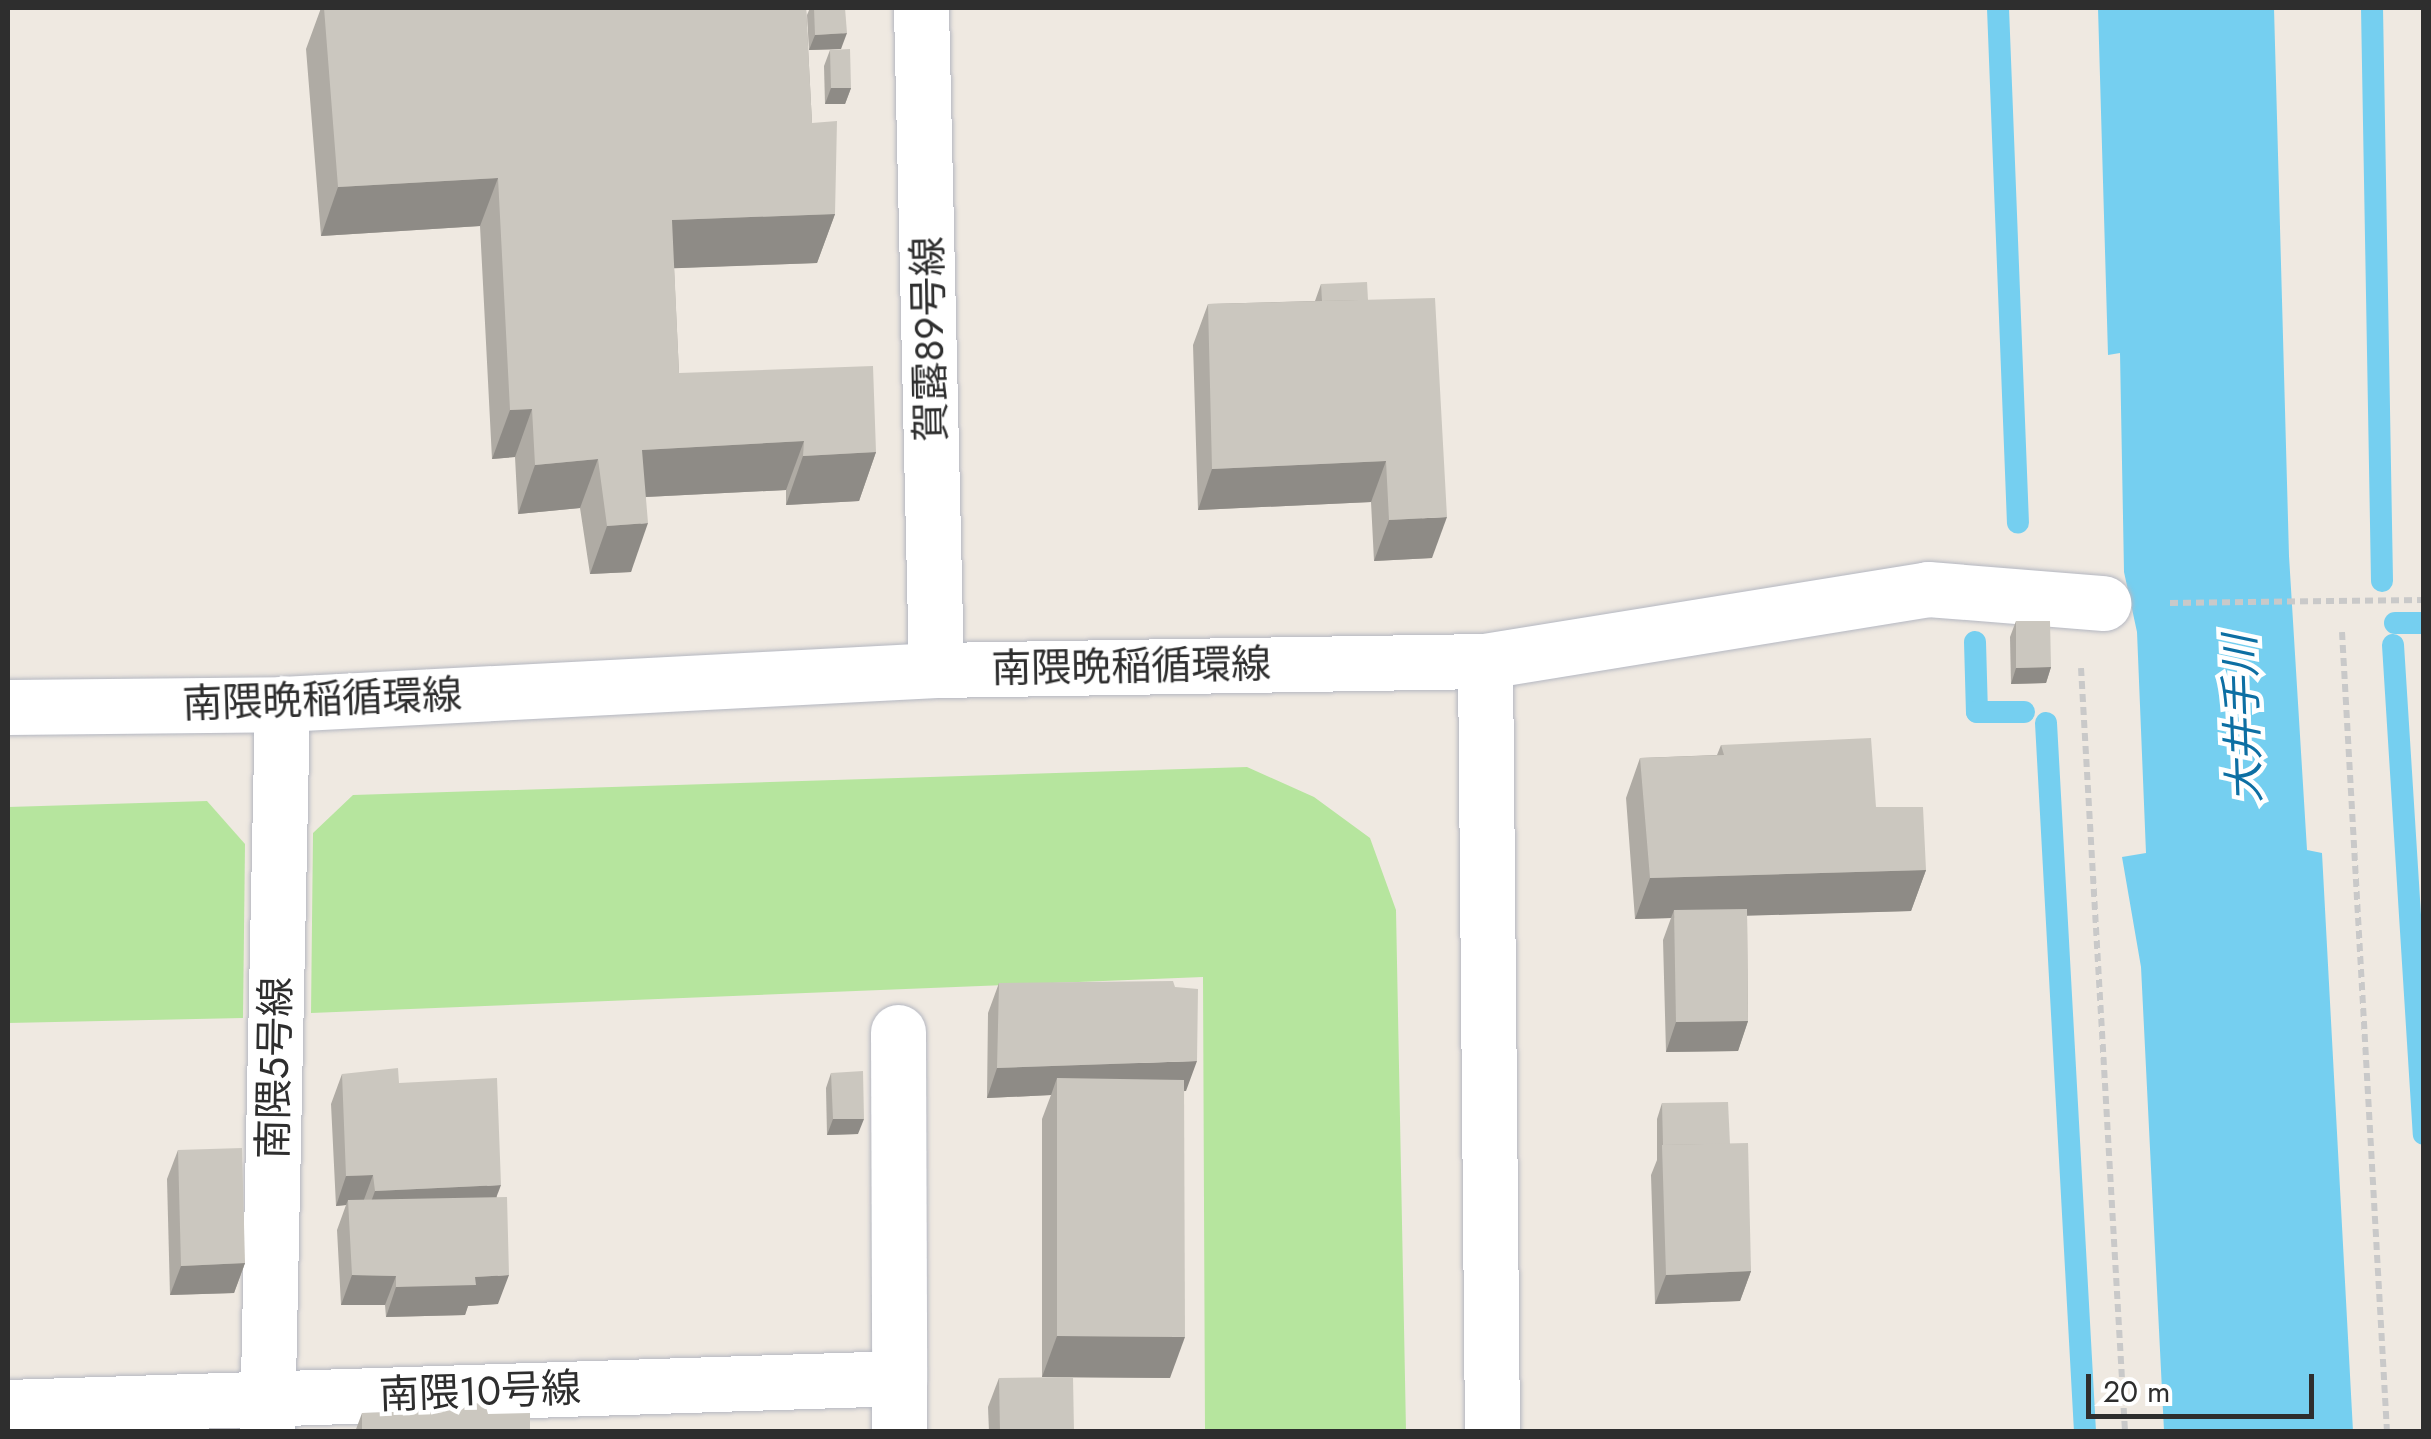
<!DOCTYPE html>
<html>
<head>
<meta charset="utf-8">
<style>
	body { margin:0 }
	#map { position:relative; width:2431px; height:1439px; overflow:hidden; background:#efe9e1; font-family:Jost,"Noto Sans JP",sans-serif }
	div>[style] { position:absolute }
	.green>* { inset:0; background:#b6e59e }
	.water>* { inset:0; background:#75cff0 }
	.stream>* { height:22px; margin:-11px; padding:0 11px; transform-origin:11px; border-radius:11px; background:#75cff0 }
	.path>* { height:6px; margin-top:-3px; transform-origin:0; background:repeating-linear-gradient(90deg,#c9c9c9 0 8px,transparent 0 13px) }
	.roads { filter:drop-shadow(0 0 2px #b4b7c1) drop-shadow(0 0 2px #b4b7c1) }
	.minor>* { height:55px; margin:-27.5px; padding:0 27.5px; transform-origin:27.5px; border-radius:27.5px; background:#fff }
	.wall>* { inset:0; background:#afaba4 }
	.shaded-wall>* { inset:0; background:#8e8b86 }
	.building>* { inset:0; background:#cbc7bf }
	span { translate:-50% -50%; white-space:nowrap; text-align:center; line-height:1.15; -webkit-text-stroke:9px #fff; paint-order:stroke }
	.street-label { font-size:40px; color:#2e2e2e }
	.water-label { font-size:42px; color:#0d6fa3; font-style:italic }
	.frame { position:absolute; inset:0; border:10px solid #2e2e2e; pointer-events:none }
	.scale { position:absolute; left:2086px; top:1374px; width:228px; height:45px; box-sizing:border-box; border:5px solid #2e2e2e; border-top:0; padding-left:12px; font-size:30px; line-height:35px; white-space:nowrap; color:#2e2e2e; -webkit-text-stroke:8px #fff; paint-order:stroke }
</style>
</head>
<body>
<div id="map">
	<div class="green">
		<div style="clip-path:polygon(1247px 767px,1314px 797px,1370px 838px,1396px 910px,1406px 1431px,1205px 1431px,1203px 977px,311px 1013px,313px 833px,353px 795px)"></div>
		<div style="clip-path:polygon(207px 801px,245px 844px,243px 1018px,8px 1023px,8px 807px)"></div>
	</div>
	<div class="water">
		<div style="clip-path:polygon(2098px 8px,2274px 8px,2289px 556px,2307px 850px,2322px 853px,2353px 1431px,2164px 1431px,2141px 967px,2122px 857px,2146px 853px,2137px 632px,2124px 572px,2120px 353px,2108px 355px)"></div>
	</div>
	<div class="stream">
		<div style="left:1998px;top:8px;width:515px;rotate:87.78deg"></div>
		<div style="left:2372px;top:8px;width:573px;rotate:89deg"></div>
		<div style="left:2395px;top:623px;width:29px"></div>
		<div style="left:1975px;top:642px;width:70px;rotate:88.4deg"></div>
		<div style="left:1977px;top:712px;width:47px"></div>
		<div style="left:2393px;top:645px;width:490px;rotate:86.4deg"></div>
		<div style="left:2046px;top:723px;width:710px;rotate:86.85deg"></div>
	</div>
	<div class="path">
		<div style="left:2170px;top:603px;width:254px;rotate:-0.7deg"></div>
		<div style="left:2342px;top:632px;width:801px;rotate:86.78deg"></div>
		<div style="left:2081px;top:668px;width:765px;rotate:86.7deg"></div>
	</div>
	<div class="roads">
		<div class="minor">
			<div style="left:921px;top:8px;width:662px;rotate:88.7deg"></div>
			<div style="left:1485px;top:661px;width:449px;rotate:-9.2deg"></div>
			<div style="left:1928px;top:589px;width:176px;rotate:4.6deg"></div>
			<div style="left:8px;top:707px;width:274px;rotate:-0.6deg"></div>
			<div style="left:282px;top:704px;width:655px;rotate:-2.98deg"></div>
			<div style="left:936px;top:670px;width:549px;rotate:-0.94deg"></div>
			<div style="left:1485px;top:661px;width:771px;rotate:89.48deg"></div>
			<div style="left:898px;top:1032px;width:346px;rotate:89.8deg"></div>
			<div style="left:8px;top:1407px;width:891px;rotate:-1.86deg"></div>
			<div style="left:899px;top:1378px;width:54px;rotate:90deg"></div>
			<div style="left:267px;top:1431px;width:727px;rotate:-88.82deg"></div>
		</div>
	</div>
	<div class="wall">
		<div style="clip-path:polygon(321px 8px,806px 8px,812px 123px,835px 214px,817px 263px,674px 268px,679px 373px,876px 452px,859px 501px,786px 505px,786px 490px,646px 497px,631px 572px,590px 574px,580px 508px,518px 514px,515px 457px,492px 459px,480px 226px,321px 236px,306px 49px)"></div>
		<div style="clip-path:polygon(810px 8px,845px 8px,841px 49px,809px 50px,807px 15px)"></div>
		<div style="clip-path:polygon(830px 50px,851px 88px,845px 104px,825px 104px,824px 66px)"></div>
		<div style="clip-path:polygon(1321px 284px,1368px 300px,1432px 558px,1374px 561px,1371px 502px,1198px 510px,1193px 345px,1208px 304px,1315px 301px)"></div>
		<div style="clip-path:polygon(2016px 621px,2051px 667px,2046px 683px,2011px 684px,2010px 637px)"></div>
		<div style="clip-path:polygon(1721px 745px,1876px 807px,1926px 870px,1911px 911px,1747px 915px,1748px 1021px,1738px 1051px,1666px 1052px,1663px 940px,1671px 918px,1635px 919px,1626px 798px,1640px 758px,1717px 755px)"></div>
		<div style="clip-path:polygon(999px 983px,1186px 1091px,1184px 1091px,1170px 1378px,1042px 1377px,1042px 1119px,1051px 1095px,987px 1098px,988px 1013px)"></div>
		<div style="clip-path:polygon(831px 1073px,858px 1134px,827px 1135px,826px 1088px)"></div>
		<div style="clip-path:polygon(342px 1074px,399px 1083px,497px 1197px,498px 1304px,468px 1306px,465px 1315px,386px 1317px,385px 1305px,341px 1305px,337px 1230px,346px 1205px,336px 1206px,331px 1104px)"></div>
		<div style="clip-path:polygon(1662px 1103px,1730px 1144px,1751px 1271px,1740px 1301px,1655px 1304px,1651px 1175px,1657px 1160px,1657px 1119px)"></div>
		<div style="clip-path:polygon(178px 1150px,245px 1263px,234px 1293px,170px 1295px,167px 1179px)"></div>
		<div style="clip-path:polygon(999px 1378px,1074px 1432px,989px 1432px,988px 1407px)"></div>
		<div style="clip-path:polygon(409px 1406px,488px 1414px,530px 1432px,355px 1432px,362px 1413px,406px 1412px)"></div>
	</div>
	<div class="shaded-wall">
		<div style="clip-path:polygon(847px 33px,841px 49px,809px 50px,815px 35px)"></div>
		<div style="clip-path:polygon(831px 88px,851px 88px,845px 104px,825px 104px)"></div>
		<div style="clip-path:polygon(498px 178px,480px 226px,321px 236px,338px 187px)"></div>
		<div style="clip-path:polygon(835px 214px,817px 263px,654px 269px,672px 220px)"></div>
		<div style="clip-path:polygon(532px 409px,515px 457px,492px 459px,510px 410px)"></div>
		<div style="clip-path:polygon(804px 441px,786px 490px,625px 498px,642px 450px)"></div>
		<div style="clip-path:polygon(876px 452px,859px 501px,786px 505px,803px 456px)"></div>
		<div style="clip-path:polygon(598px 459px,580px 508px,518px 514px,535px 465px)"></div>
		<div style="clip-path:polygon(1386px 461px,1371px 502px,1198px 510px,1212px 469px)"></div>
		<div style="clip-path:polygon(1447px 517px,1432px 558px,1374px 561px,1389px 520px)"></div>
		<div style="clip-path:polygon(648px 523px,631px 572px,590px 574px,607px 526px)"></div>
		<div style="clip-path:polygon(2051px 667px,2046px 683px,2011px 684px,2016px 668px)"></div>
		<div style="clip-path:polygon(1926px 870px,1911px 911px,1674px 918px,1674px 910px,1671px 918px,1635px 919px,1650px 878px)"></div>
		<div style="clip-path:polygon(1748px 1021px,1738px 1051px,1666px 1052px,1676px 1022px)"></div>
		<div style="clip-path:polygon(1197px 1061px,1186px 1091px,1057px 1095px,1057px 1078px,1051px 1095px,987px 1098px,997px 1068px)"></div>
		<div style="clip-path:polygon(833px 1119px,864px 1119px,858px 1134px,827px 1135px)"></div>
		<div style="clip-path:polygon(373px 1175px,362px 1205px,348px 1200px,346px 1205px,336px 1206px,346px 1176px)"></div>
		<div style="clip-path:polygon(501px 1185px,490px 1214px,364px 1221px,375px 1191px)"></div>
		<div style="clip-path:polygon(245px 1263px,234px 1293px,170px 1295px,181px 1266px)"></div>
		<div style="clip-path:polygon(1751px 1271px,1740px 1301px,1655px 1304px,1666px 1275px)"></div>
		<div style="clip-path:polygon(352px 1275px,396px 1276px,385px 1305px,341px 1305px)"></div>
		<div style="clip-path:polygon(509px 1275px,498px 1304px,468px 1306px,465px 1315px,386px 1317px,396px 1287px,475px 1277px)"></div>
		<div style="clip-path:polygon(1057px 1336px,1185px 1337px,1170px 1378px,1042px 1377px)"></div>
	</div>
	<div class="building">
		<div style="clip-path:polygon(324px 8px,806px 8px,812px 123px,837px 121px,835px 214px,672px 220px,679px 373px,873px 366px,876px 452px,803px 456px,804px 441px,642px 450px,648px 523px,607px 526px,598px 459px,535px 465px,532px 409px,510px 410px,498px 178px,338px 187px)"></div>
		<div style="clip-path:polygon(814px 8px,845px 8px,847px 33px,815px 35px)"></div>
		<div style="clip-path:polygon(850px 49px,851px 88px,831px 88px,830px 50px)"></div>
		<div style="clip-path:polygon(1367px 282px,1368px 300px,1322px 301px,1321px 284px)"></div>
		<div style="clip-path:polygon(1435px 298px,1447px 517px,1389px 520px,1386px 461px,1212px 469px,1208px 304px)"></div>
		<div style="clip-path:polygon(2016px 621px,2050px 621px,2051px 667px,2016px 668px)"></div>
		<div style="clip-path:polygon(1871px 738px,1876px 807px,1923px 807px,1926px 870px,1650px 878px,1640px 758px,1724px 755px,1721px 745px)"></div>
		<div style="clip-path:polygon(1747px 909px,1748px 1021px,1676px 1022px,1674px 910px)"></div>
		<div style="clip-path:polygon(1173px 981px,1175px 987px,1198px 989px,1197px 1061px,997px 1068px,999px 983px)"></div>
		<div style="clip-path:polygon(398px 1068px,399px 1083px,497px 1078px,501px 1185px,375px 1191px,373px 1175px,346px 1176px,342px 1074px)"></div>
		<div style="clip-path:polygon(863px 1071px,864px 1119px,833px 1119px,831px 1073px)"></div>
		<div style="clip-path:polygon(1057px 1078px,1184px 1080px,1185px 1337px,1057px 1336px)"></div>
		<div style="clip-path:polygon(1728px 1102px,1730px 1144px,1663px 1145px,1662px 1103px)"></div>
		<div style="clip-path:polygon(1748px 1143px,1751px 1271px,1666px 1275px,1662px 1145px)"></div>
		<div style="clip-path:polygon(242px 1148px,245px 1263px,181px 1266px,178px 1150px)"></div>
		<div style="clip-path:polygon(507px 1197px,509px 1275px,475px 1277px,476px 1285px,396px 1287px,396px 1276px,352px 1275px,348px 1200px)"></div>
		<div style="clip-path:polygon(1073px 1377px,1074px 1432px,1000px 1432px,999px 1378px)"></div>
		<div style="clip-path:polygon(485px 1403px,488px 1414px,530px 1413px,530px 1432px,362px 1432px,362px 1413px,409px 1412px,409px 1406px)"></div>
	</div>
	<div class="street-label">
		<span style="left:929px;top:339px;rotate:-91deg">賀露89号線</span>
		<span style="left:1131px;top:666px;rotate:-1deg">南隈晩稲循環線</span>
		<span style="left:322px;top:699px;rotate:-2deg">南隈晩稲循環線</span>
		<span style="left:274px;top:1068px;rotate:-89deg">南隈5号線</span>
		<span style="left:480px;top:1391px;rotate:-2deg">南隈10号線</span>
	</div>
	<div class="water-label">
		<span style="left:2243px;top:719px;rotate:-92deg">大井手川</span>
	</div>
	<div class="frame"></div>
	<div class="scale">20 m</div>
</div>
</body>
</html>
